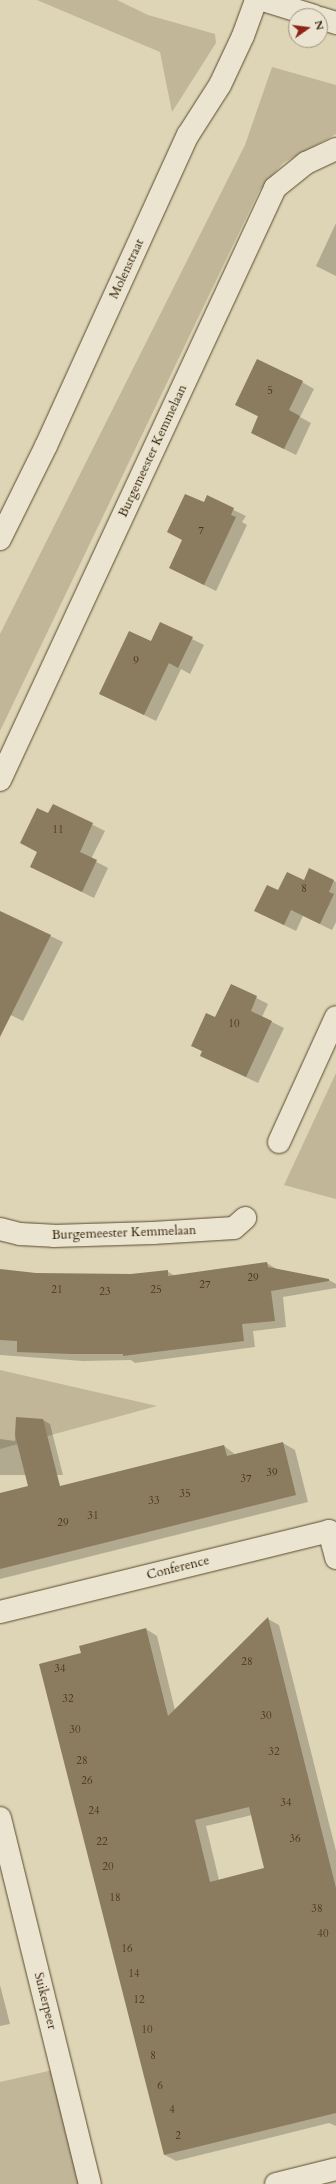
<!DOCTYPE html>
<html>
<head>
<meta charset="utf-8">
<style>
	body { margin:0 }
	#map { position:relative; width:336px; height:2184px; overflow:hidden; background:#ded5b6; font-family:Cardo,serif }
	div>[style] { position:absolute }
	.green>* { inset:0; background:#c1b697 }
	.shadow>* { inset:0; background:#0003 }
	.building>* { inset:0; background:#8b7c5f }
	.roads { filter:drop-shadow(0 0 1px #5c4a2e) drop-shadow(0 0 1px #5c4a2e) }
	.street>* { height:22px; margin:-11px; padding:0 11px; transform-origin:11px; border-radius:11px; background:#eae4d0 }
	.secondary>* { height:22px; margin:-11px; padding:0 11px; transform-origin:11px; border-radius:11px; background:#eae4d0 }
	span { translate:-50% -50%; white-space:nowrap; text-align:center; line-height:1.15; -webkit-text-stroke:3px #eae4d0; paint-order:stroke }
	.number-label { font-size:11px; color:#483418 }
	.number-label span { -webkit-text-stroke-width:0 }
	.street-label { font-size:13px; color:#311c00 }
	.north { position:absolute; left:288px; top:8px; width:40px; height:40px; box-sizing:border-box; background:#eae4d0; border:1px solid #a0947d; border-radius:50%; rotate:76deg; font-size:11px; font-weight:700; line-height:16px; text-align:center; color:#311c00 }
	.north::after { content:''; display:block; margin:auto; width:14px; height:18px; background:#8f2418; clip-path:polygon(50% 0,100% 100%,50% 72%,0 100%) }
</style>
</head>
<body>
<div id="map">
	<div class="green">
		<div style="clip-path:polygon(37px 0,117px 0,148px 15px,215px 34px,216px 43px,172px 112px,160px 52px)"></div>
		<div style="clip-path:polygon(272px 67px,336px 85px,336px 134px,283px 163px,259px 191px,0 731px,0 634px,245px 145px)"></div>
		<div style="clip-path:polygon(336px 1073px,336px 1199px,284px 1185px)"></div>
		<div style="clip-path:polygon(0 1370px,157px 1406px,0 1449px)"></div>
		<div style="clip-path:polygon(53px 2070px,82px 2184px,0 2184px,0 2082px)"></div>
	</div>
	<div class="shadow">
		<div style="clip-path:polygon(336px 223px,336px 276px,316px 266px)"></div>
		<div style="clip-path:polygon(302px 382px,314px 389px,300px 417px,311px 423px,296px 455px,252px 433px,259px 417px,236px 405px)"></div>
		<div style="clip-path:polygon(207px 497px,246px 516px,242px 522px,247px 525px,216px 591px,170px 568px)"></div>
		<div style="clip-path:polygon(160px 623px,204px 645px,190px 674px,181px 669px,156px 721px,100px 693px,151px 642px)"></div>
		<div style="clip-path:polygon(53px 805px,105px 831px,91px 859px,108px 868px,94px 898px,31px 867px,38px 852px)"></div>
		<div style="clip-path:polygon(310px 870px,336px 882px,336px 922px,332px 930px,303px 916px,296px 931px,267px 917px,304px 881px)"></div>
		<div style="clip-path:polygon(0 912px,63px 942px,23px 1021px,0 1010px)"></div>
		<div style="clip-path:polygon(231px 985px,268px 1004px,262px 1017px,284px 1028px,258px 1083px,201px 1056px,203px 1052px,192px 1045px,215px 1019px)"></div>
		<div style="clip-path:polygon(267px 1263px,278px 1270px,329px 1280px,336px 1284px,336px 1288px,283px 1297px,286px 1327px,253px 1331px,255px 1347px,135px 1363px,131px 1360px,83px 1361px,0 1355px,0 1270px,36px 1274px,131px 1275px,167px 1271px,175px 1276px)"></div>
		<div style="clip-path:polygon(17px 1418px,43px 1420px,50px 1424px,63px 1475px,0 1475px,0 1439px,15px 1441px)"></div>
		<div style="clip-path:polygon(283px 1443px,295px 1450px,308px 1502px,0 1579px,0 1502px,224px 1446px,236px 1455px)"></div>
		<div style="clip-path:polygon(evenodd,268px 1619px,279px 1625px,336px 1851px,336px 2126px,329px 2123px,176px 2161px,165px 2155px,82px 1654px,146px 1629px,157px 1636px,175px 1710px,268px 1619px,252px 1815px,265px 1869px,219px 1880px,206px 1826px,252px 1815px)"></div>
		<div style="clip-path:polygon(0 1985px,10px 2024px,0 2026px)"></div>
	</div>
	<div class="building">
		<div style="clip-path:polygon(257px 359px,303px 381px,289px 410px,300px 416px,284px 449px,251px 433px,258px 416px,235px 405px)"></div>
		<div style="clip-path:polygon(185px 494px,204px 502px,207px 495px,234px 508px,231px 515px,236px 517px,204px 585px,169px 568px,182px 540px,167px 532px)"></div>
		<div style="clip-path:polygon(160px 622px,193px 637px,178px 668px,169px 663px,144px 715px,99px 694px,129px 631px,151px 641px)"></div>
		<div style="clip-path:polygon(53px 804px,93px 823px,80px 852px,97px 860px,82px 892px,30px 867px,37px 852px,20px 843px,37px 808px,48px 813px)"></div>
		<div style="clip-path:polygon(309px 868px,334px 880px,329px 892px,334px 894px,320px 924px,291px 910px,284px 925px,254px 911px,267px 885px,278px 890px,287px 872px,304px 880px)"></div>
		<div style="clip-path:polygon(0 911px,51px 935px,0 1037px)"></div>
		<div style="clip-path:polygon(231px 984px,257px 996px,251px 1011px,272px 1021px,246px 1077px,200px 1056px,202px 1051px,191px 1046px,206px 1013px,215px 1017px)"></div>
		<div style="clip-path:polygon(267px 1262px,268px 1267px,329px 1279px,329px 1281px,271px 1291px,275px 1321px,242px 1324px,244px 1341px,123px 1356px,123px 1354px,71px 1354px,17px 1352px,17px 1341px,0 1340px,0 1269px,36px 1273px,131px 1274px,168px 1270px,168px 1276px)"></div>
		<div style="clip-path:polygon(16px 1417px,43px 1419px,60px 1486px,224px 1445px,227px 1456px,283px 1442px,296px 1495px,0 1569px,0 1493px,28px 1486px,15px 1435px)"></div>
		<div style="clip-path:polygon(evenodd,268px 1617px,336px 1888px,336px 2113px,164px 2155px,39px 1664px,81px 1653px,79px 1646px,146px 1628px,168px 1716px,268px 1617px,249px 1807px,264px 1868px,210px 1882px,195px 1820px,249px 1807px)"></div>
	</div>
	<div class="roads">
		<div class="street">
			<div style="left:0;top:780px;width:653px;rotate:-65.08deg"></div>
			<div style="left:275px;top:188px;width:40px;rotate:-39deg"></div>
			<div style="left:306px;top:163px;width:33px;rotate:-25deg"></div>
			<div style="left:279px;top:1142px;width:137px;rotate:-65.5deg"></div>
			<div style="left:0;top:1229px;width:21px;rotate:14deg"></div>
			<div style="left:20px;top:1234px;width:33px;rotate:3deg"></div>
			<div style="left:53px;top:1236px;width:100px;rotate:-1.7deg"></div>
			<div style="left:153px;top:1233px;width:81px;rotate:-3.5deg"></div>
			<div style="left:234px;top:1228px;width:15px;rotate:-42deg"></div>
			<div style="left:0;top:1612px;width:339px;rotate:-13.8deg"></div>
			<div style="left:329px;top:1531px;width:28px;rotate:75deg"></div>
			<div style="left:0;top:1818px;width:377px;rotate:76.2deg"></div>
			<div style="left:276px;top:2184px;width:62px;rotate:-14deg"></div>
		</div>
		<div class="secondary">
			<div style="left:263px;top:0;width:53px;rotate:17.4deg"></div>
			<div style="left:320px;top:18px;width:17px;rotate:17deg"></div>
			<div style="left:0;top:539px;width:104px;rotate:-63.7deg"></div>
			<div style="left:46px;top:446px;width:342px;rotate:-65.5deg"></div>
			<div style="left:188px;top:135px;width:59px;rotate:-57.4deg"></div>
			<div style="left:220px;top:85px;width:54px;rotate:-64.9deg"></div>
			<div style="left:243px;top:36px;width:38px;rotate:-70deg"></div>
		</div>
	</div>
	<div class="number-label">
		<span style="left:270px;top:391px">5</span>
		<span style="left:201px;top:531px">7</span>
		<span style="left:136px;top:661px">9</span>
		<span style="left:58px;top:830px">11</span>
		<span style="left:304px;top:889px">8</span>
		<span style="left:234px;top:1024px">10</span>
		<span style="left:253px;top:1278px">29</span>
		<span style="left:205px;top:1285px">27</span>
		<span style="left:57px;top:1290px">21</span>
		<span style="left:156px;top:1290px">25</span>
		<span style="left:105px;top:1292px">23</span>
		<span style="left:272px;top:1473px">39</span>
		<span style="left:246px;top:1479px">37</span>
		<span style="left:185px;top:1494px">35</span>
		<span style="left:154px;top:1501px">33</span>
		<span style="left:93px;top:1516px">31</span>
		<span style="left:63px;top:1523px">29</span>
		<span style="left:247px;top:1662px">28</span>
		<span style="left:60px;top:1669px">34</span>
		<span style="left:68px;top:1699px">32</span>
		<span style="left:266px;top:1716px">30</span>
		<span style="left:75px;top:1730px">30</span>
		<span style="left:274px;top:1752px">32</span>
		<span style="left:82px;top:1761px">28</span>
		<span style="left:87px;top:1781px">26</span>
		<span style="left:286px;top:1803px">34</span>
		<span style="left:94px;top:1811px">24</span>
		<span style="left:295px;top:1839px">36</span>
		<span style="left:102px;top:1842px">22</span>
		<span style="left:108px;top:1867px">20</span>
		<span style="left:115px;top:1898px">18</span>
		<span style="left:317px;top:1909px">38</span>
		<span style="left:323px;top:1934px">40</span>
		<span style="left:127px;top:1949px">16</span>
		<span style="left:134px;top:1974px">14</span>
		<span style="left:139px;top:2000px">12</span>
		<span style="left:147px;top:2030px">10</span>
		<span style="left:153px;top:2056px">8</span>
		<span style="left:160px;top:2086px">6</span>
		<span style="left:172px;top:2110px">4</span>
		<span style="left:178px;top:2136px">2</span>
	</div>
	<div class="street-label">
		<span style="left:127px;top:269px;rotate:-65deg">Molenstraat</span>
		<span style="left:153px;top:451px;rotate:-65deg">Burgemeester Kemmelaan</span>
		<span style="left:124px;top:1233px;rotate:-2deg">Burgemeester Kemmelaan</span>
		<span style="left:178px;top:1568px;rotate:-14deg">Conference</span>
		<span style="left:45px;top:2001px;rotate:76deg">Suikerpeer</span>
	</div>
	<div class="north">N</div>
</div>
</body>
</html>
